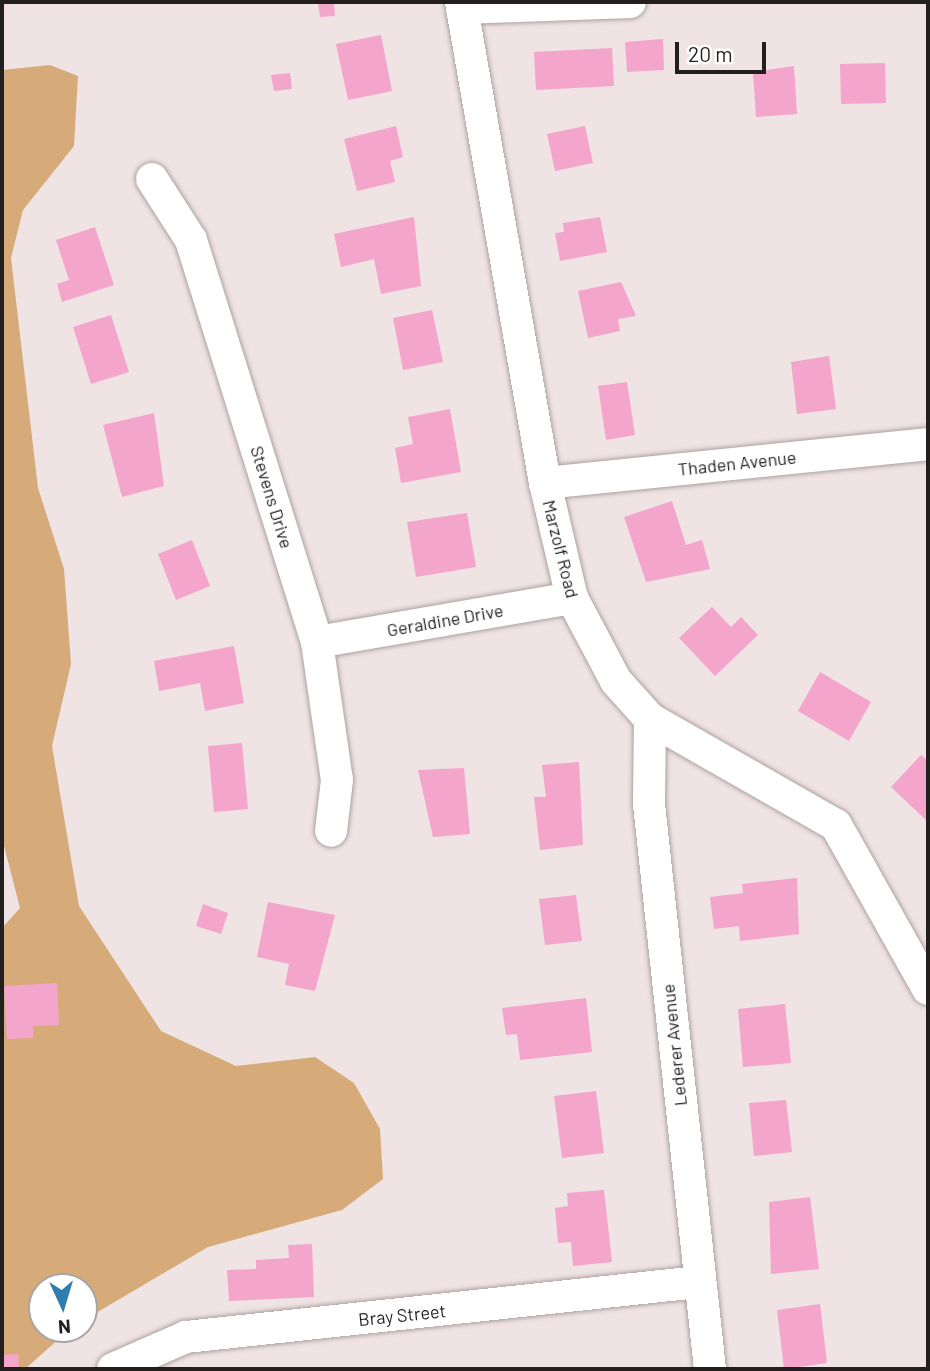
<!DOCTYPE html>
<html>
<head>
<meta charset="utf-8">
<style>
	body { margin:0 }
	#map { position:relative; width:930px; height:1371px; overflow:hidden; background:#efe3e3; font-family:Barlow,sans-serif }
	div>[style] { position:absolute }
	.green>* { inset:0; background:#d7ab79 }
	.building>* { inset:0; background:#f4a5cc }
	.roads { filter:drop-shadow(0 0 2px #ada1a1) drop-shadow(0 0 2px #ada1a1) }
	.minor>* { height:32px; margin:-16px; padding:0 16px; transform-origin:16px; border-radius:16px; background:#fff }
	span { translate:-50% -50%; white-space:nowrap; text-align:center; line-height:1.15; -webkit-text-stroke:6px #fff; paint-order:stroke }
	.street-label { font-size:18px; color:#231f1f }
	.frame { position:absolute; inset:0; border:4px solid #231f1f; pointer-events:none }
	.north { position:absolute; left:28px; top:1273px; width:70px; height:70px; box-sizing:border-box; background:#fff; border:2px solid #a7a5a5; border-radius:50%; rotate:176deg; font-size:19px; font-weight:700; line-height:28px; text-align:center; color:#231f1f }
	.north::after { content:''; display:block; margin:auto; width:24px; height:32px; background:#307eb0; clip-path:polygon(50% 0,100% 100%,50% 72%,0 100%) }
	.scale { position:absolute; left:675px; top:42px; width:91px; height:32px; box-sizing:border-box; border:4px solid #231f1f; border-top:0; padding-left:9px; font-size:21px; line-height:24px; white-space:nowrap; color:#231f1f; -webkit-text-stroke:5px #fff; paint-order:stroke }
</style>
</head>
<body>
<div id="map">
	<div class="green">
		<div style="clip-path:polygon(50px 65px,78px 76px,74px 146px,23px 210px,11px 258px,38px 488px,64px 569px,71px 664px,52px 746px,79px 906px,161px 1031px,236px 1066px,315px 1057px,354px 1083px,380px 1129px,383px 1179px,342px 1210px,208px 1247px,84px 1320px,84px 1287px,42px 1287px,42px 1329px,70px 1329px,25px 1369px,2px 1369px,2px 928px,20px 908px,2px 838px,2px 70px)"></div>
	</div>
	<div class="building">
		<div style="clip-path:polygon(334px 3px,335px 16px,320px 17px,318px 4px)"></div>
		<div style="clip-path:polygon(381px 35px,392px 91px,348px 100px,336px 44px)"></div>
		<div style="clip-path:polygon(663px 39px,664px 70px,627px 72px,625px 42px)"></div>
		<div style="clip-path:polygon(612px 48px,614px 86px,536px 90px,534px 52px)"></div>
		<div style="clip-path:polygon(885px 63px,886px 103px,841px 104px,840px 64px)"></div>
		<div style="clip-path:polygon(794px 66px,797px 114px,756px 117px,753px 72px)"></div>
		<div style="clip-path:polygon(290px 73px,292px 89px,274px 91px,271px 75px)"></div>
		<div style="clip-path:polygon(396px 126px,403px 157px,390px 161px,395px 182px,357px 191px,344px 139px)"></div>
		<div style="clip-path:polygon(585px 126px,593px 163px,555px 171px,547px 134px)"></div>
		<div style="clip-path:polygon(414px 217px,421px 286px,381px 294px,374px 259px,341px 267px,334px 234px)"></div>
		<div style="clip-path:polygon(600px 217px,607px 252px,560px 261px,555px 233px,564px 232px,563px 223px)"></div>
		<div style="clip-path:polygon(95px 227px,114px 285px,62px 302px,57px 284px,69px 280px,56px 240px)"></div>
		<div style="clip-path:polygon(621px 282px,636px 316px,618px 319px,620px 331px,588px 338px,578px 291px)"></div>
		<div style="clip-path:polygon(432px 310px,443px 362px,403px 370px,393px 318px)"></div>
		<div style="clip-path:polygon(111px 315px,129px 372px,91px 384px,73px 327px)"></div>
		<div style="clip-path:polygon(829px 356px,836px 409px,797px 414px,791px 362px)"></div>
		<div style="clip-path:polygon(627px 382px,635px 435px,606px 440px,598px 386px)"></div>
		<div style="clip-path:polygon(450px 409px,461px 472px,401px 483px,395px 448px,413px 444px,408px 417px)"></div>
		<div style="clip-path:polygon(154px 413px,164px 486px,122px 497px,103px 425px)"></div>
		<div style="clip-path:polygon(672px 501px,686px 545px,702px 540px,710px 569px,646px 582px,624px 517px)"></div>
		<div style="clip-path:polygon(467px 513px,476px 567px,416px 577px,407px 522px)"></div>
		<div style="clip-path:polygon(192px 540px,210px 586px,176px 600px,158px 554px)"></div>
		<div style="clip-path:polygon(712px 607px,731px 627px,741px 617px,758px 635px,715px 676px,679px 638px)"></div>
		<div style="clip-path:polygon(234px 646px,244px 703px,205px 711px,200px 683px,159px 691px,154px 661px)"></div>
		<div style="clip-path:polygon(820px 672px,871px 702px,849px 741px,798px 711px)"></div>
		<div style="clip-path:polygon(242px 743px,248px 809px,214px 812px,208px 746px)"></div>
		<div style="clip-path:polygon(921px 755px,928px 761px,928px 822px,891px 787px)"></div>
		<div style="clip-path:polygon(579px 762px,583px 845px,540px 850px,534px 797px,546px 797px,542px 765px)"></div>
		<div style="clip-path:polygon(464px 768px,470px 834px,433px 837px,418px 770px)"></div>
		<div style="clip-path:polygon(797px 878px,799px 934px,740px 941px,739px 926px,714px 929px,710px 897px,743px 893px,742px 884px)"></div>
		<div style="clip-path:polygon(576px 895px,582px 941px,545px 945px,539px 899px)"></div>
		<div style="clip-path:polygon(268px 902px,335px 915px,315px 991px,285px 985px,289px 964px,257px 957px)"></div>
		<div style="clip-path:polygon(203px 904px,228px 913px,221px 934px,196px 926px)"></div>
		<div style="clip-path:polygon(57px 983px,59px 1025px,33px 1026px,33px 1038px,7px 1039px,4px 986px)"></div>
		<div style="clip-path:polygon(586px 998px,592px 1052px,520px 1060px,517px 1034px,506px 1035px,502px 1008px)"></div>
		<div style="clip-path:polygon(785px 1004px,791px 1063px,743px 1067px,738px 1009px)"></div>
		<div style="clip-path:polygon(596px 1091px,604px 1153px,562px 1158px,554px 1096px)"></div>
		<div style="clip-path:polygon(786px 1100px,792px 1152px,754px 1156px,749px 1103px)"></div>
		<div style="clip-path:polygon(604px 1190px,612px 1262px,573px 1266px,571px 1242px,558px 1243px,555px 1208px,568px 1206px,567px 1193px)"></div>
		<div style="clip-path:polygon(810px 1197px,819px 1269px,771px 1274px,769px 1202px)"></div>
		<div style="clip-path:polygon(312px 1244px,314px 1297px,229px 1301px,227px 1270px,256px 1269px,256px 1260px,289px 1258px,288px 1245px)"></div>
		<div style="clip-path:polygon(820px 1304px,827px 1363px,784px 1369px,777px 1310px)"></div>
		<div style="clip-path:polygon(18px 1354px,19px 1369px,2px 1369px,2px 1355px)"></div>
	</div>
	<div class="roads">
		<div class="minor">
			<div style="left:461px;top:2px;width:488px;rotate:80.1deg"></div>
			<div style="left:545px;top:483px;width:118px;rotate:76.8deg"></div>
			<div style="left:572px;top:598px;width:94px;rotate:62.1deg"></div>
			<div style="left:616px;top:681px;width:51px;rotate:48.2deg"></div>
			<div style="left:650px;top:719px;width:214px;rotate:29.7deg"></div>
			<div style="left:836px;top:825px;width:188px;rotate:60.7deg"></div>
			<div style="left:462px;top:8px;width:168px;rotate:-2deg"></div>
			<div style="left:152px;top:179px;width:72px;rotate:57.4deg"></div>
			<div style="left:191px;top:240px;width:421px;rotate:72.6deg"></div>
			<div style="left:317px;top:642px;width:139px;rotate:81.8deg"></div>
			<div style="left:337px;top:780px;width:51px;rotate:96.7deg"></div>
			<div style="left:545px;top:483px;width:385px;rotate:-5.8deg"></div>
			<div style="left:317px;top:642px;width:259px;rotate:-9.8deg"></div>
			<div style="left:650px;top:719px;width:85px;rotate:90.7deg"></div>
			<div style="left:649px;top:804px;width:568px;rotate:83.84deg"></div>
			<div style="left:113px;top:1369px;width:80px;rotate:-23.7deg"></div>
			<div style="left:186px;top:1337px;width:515px;rotate:-6.13deg"></div>
		</div>
	</div>
	<div class="street-label">
		<span style="left:737px;top:463px;rotate:-6deg">Thaden Avenue</span>
		<span style="left:272px;top:497px;rotate:73deg">Stevens Drive</span>
		<span style="left:561px;top:549px;rotate:76deg">Marzolf Road</span>
		<span style="left:445px;top:620px;rotate:-10deg">Geraldine Drive</span>
		<span style="left:674px;top:1045px;rotate:-96deg">Lederer Avenue</span>
		<span style="left:402px;top:1315px;rotate:-6deg">Bray Street</span>
	</div>
	<div class="frame"></div>
	<div class="north">N</div>
	<div class="scale">20 m</div>
</div>
</body>
</html>
